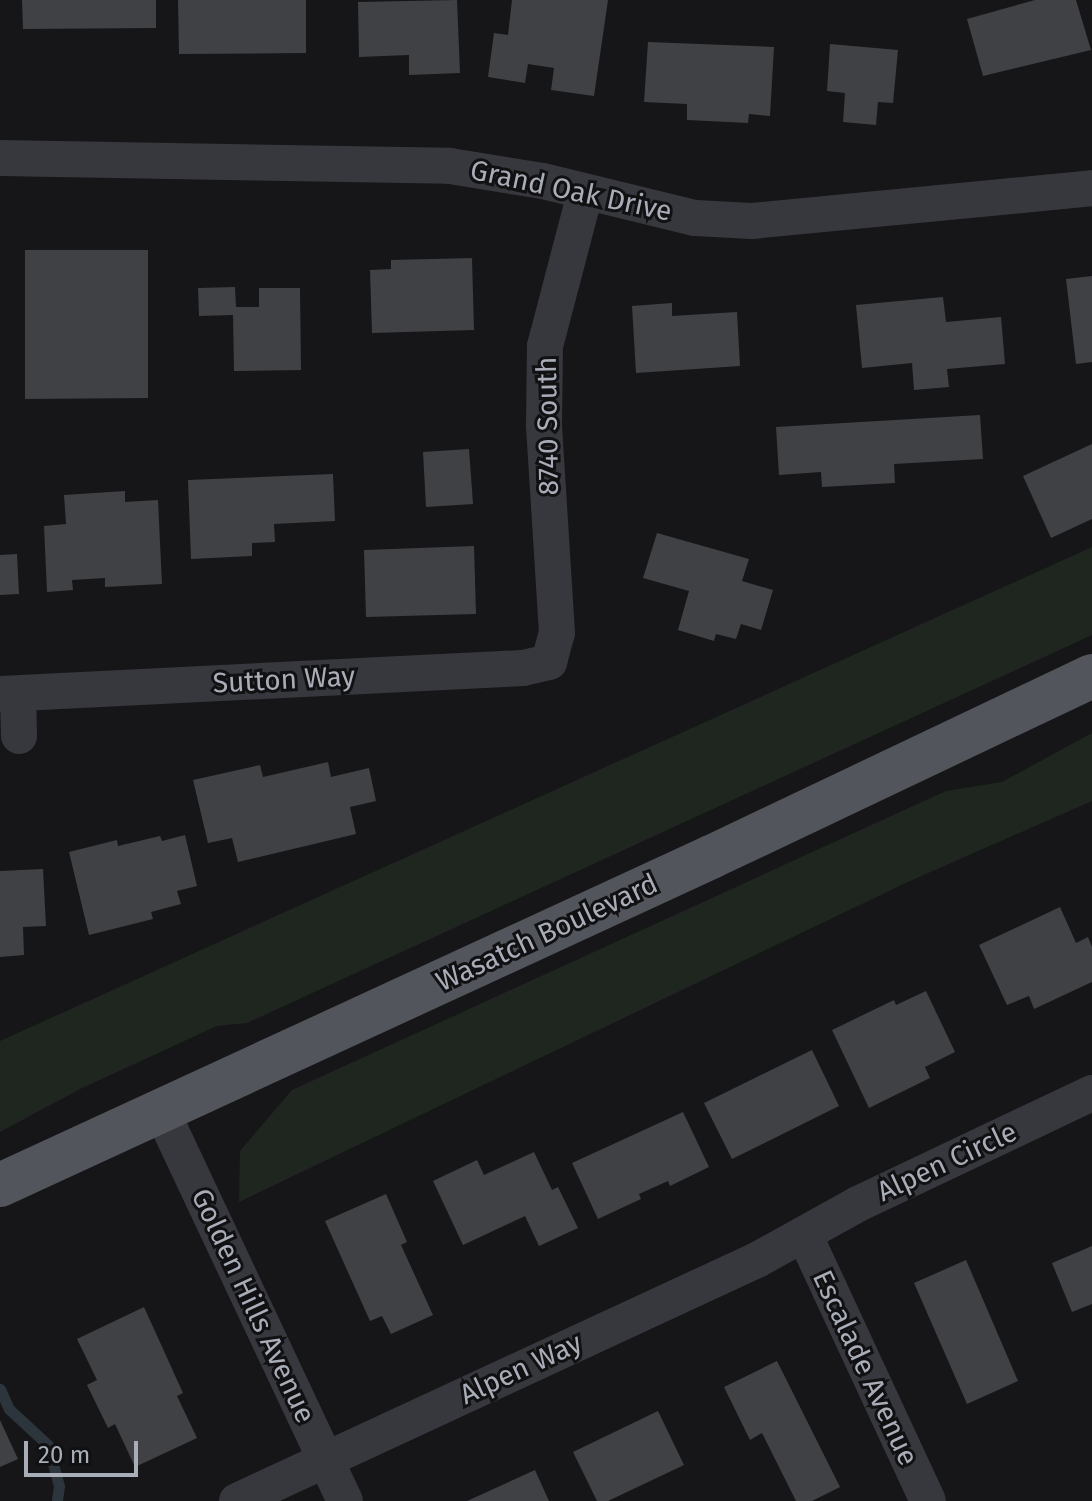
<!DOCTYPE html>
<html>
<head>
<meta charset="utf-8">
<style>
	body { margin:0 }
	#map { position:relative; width:1092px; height:1501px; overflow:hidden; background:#161618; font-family:"Fira Sans",sans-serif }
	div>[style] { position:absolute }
	.green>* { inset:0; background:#1e261f }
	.stream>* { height:11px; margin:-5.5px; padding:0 5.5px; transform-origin:5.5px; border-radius:5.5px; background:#2c353c }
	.building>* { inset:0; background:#404145 }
	.street>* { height:36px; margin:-18px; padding:0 18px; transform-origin:18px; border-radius:18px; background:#37383d }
	.primary>* { height:44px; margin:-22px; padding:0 22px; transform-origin:22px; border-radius:22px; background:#53555c }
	span { translate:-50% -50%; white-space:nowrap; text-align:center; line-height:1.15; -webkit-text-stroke:6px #111113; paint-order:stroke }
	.street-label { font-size:28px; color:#a8adb8 }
	.scale { position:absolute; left:24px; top:1441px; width:114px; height:36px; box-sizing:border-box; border:4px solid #a8adb8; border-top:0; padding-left:10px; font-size:24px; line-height:28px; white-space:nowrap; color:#a8adb8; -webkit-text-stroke:6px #111113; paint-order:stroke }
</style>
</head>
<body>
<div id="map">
	<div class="green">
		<div style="clip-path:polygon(1092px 547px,1092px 635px,247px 1023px,217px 1026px,80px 1089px,0 1132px,0 1041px)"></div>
		<div style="clip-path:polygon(1092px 733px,1092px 801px,910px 881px,239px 1202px,240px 1151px,292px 1090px,946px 791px,1002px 782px)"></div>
	</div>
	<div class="stream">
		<div style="left:0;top:1389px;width:22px;rotate:66deg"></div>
		<div style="left:9px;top:1409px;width:53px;rotate:42.7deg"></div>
		<div style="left:48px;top:1445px;width:42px;rotate:75deg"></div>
		<div style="left:59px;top:1486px;width:15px;rotate:98deg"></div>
	</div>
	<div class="building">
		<div style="clip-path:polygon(22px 0,156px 0,156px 28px,23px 29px)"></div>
		<div style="clip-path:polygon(178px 0,306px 0,306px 53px,179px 54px)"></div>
		<div style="clip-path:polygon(457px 0,460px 73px,409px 75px,409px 55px,359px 57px,358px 2px)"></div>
		<div style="clip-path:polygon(512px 0,608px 0,594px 96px,551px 90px,554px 68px,528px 64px,525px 83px,488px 77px,494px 33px,508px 35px)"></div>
		<div style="clip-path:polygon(1035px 0,1076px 0,1091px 50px,983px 76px,967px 19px)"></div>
		<div style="clip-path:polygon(648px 42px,774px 47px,770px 116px,749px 114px,748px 123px,687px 120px,687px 104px,644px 102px)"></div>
		<div style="clip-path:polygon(830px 44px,898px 50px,893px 103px,878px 102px,876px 125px,843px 122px,845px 93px,827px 91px)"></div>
		<div style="clip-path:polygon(25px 250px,148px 250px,148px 398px,25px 399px)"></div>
		<div style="clip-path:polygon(472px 258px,474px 330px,372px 333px,370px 270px,391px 269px,391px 260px)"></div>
		<div style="clip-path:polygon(1092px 276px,1092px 362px,1076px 364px,1066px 279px)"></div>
		<div style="clip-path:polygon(235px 287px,236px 307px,259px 307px,259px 288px,300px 288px,301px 370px,234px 371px,233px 315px,199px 316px,198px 288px)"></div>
		<div style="clip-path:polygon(943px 297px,946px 322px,1001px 317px,1005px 364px,947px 369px,949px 387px,914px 390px,912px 363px,862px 368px,856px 305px)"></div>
		<div style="clip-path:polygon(672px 303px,672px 316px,737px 312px,740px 366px,636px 373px,632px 306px)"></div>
		<div style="clip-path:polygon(980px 415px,983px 459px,894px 464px,895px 483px,822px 487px,821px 472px,779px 475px,776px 427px)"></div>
		<div style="clip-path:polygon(1092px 444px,1092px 519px,1051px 538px,1023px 476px)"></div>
		<div style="clip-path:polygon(469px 449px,473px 504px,426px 507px,423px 452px)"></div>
		<div style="clip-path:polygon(333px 474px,335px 521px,274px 524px,275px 542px,252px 543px,252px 556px,191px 559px,188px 480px)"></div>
		<div style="clip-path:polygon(125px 491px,125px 502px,158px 500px,162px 584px,105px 587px,105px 578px,72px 580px,73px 590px,47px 592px,44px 526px,66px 524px,64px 495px)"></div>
		<div style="clip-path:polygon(657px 533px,749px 559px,742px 581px,773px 590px,761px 630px,741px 624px,736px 639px,716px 634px,714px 641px,678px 630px,689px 591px,643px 578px)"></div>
		<div style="clip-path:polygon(474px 546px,476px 614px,366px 617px,364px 550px)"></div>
		<div style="clip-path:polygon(17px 554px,19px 594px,0 595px,0 555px)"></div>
		<div style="clip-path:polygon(328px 762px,331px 777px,369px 768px,376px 801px,350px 807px,356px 834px,238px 862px,232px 838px,208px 843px,193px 780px,260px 765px,263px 777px)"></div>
		<div style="clip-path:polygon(185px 835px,197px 886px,177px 891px,181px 904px,151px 912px,153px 919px,89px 935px,69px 852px,117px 840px,118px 846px,160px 836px,162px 841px)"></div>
		<div style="clip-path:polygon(43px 869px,46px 926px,23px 927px,24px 955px,0 957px,0 871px)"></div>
		<div style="clip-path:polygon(1060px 907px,1076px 943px,1088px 937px,1092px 947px,1092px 982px,1034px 1009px,1029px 996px,1007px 1005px,979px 945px)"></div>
		<div style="clip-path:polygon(926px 991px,955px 1052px,925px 1067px,930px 1078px,869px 1108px,832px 1030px,894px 1000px,896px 1005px)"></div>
		<div style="clip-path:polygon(812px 1050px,839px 1106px,732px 1159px,704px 1103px)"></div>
		<div style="clip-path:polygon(683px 1112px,709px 1167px,670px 1186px,668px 1181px,639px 1194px,641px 1199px,598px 1219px,572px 1163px)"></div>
		<div style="clip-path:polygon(534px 1152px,552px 1190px,558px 1187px,578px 1228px,539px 1246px,525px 1216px,463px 1245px,433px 1181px,477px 1160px,484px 1175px)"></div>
		<div style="clip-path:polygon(386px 1194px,407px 1242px,401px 1245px,433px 1315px,391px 1334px,382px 1316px,370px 1321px,325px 1221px)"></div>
		<div style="clip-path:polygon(1092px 1246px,1092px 1304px,1072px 1312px,1052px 1263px)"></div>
		<div style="clip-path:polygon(966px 1260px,1018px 1381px,967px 1404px,914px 1283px)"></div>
		<div style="clip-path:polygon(144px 1307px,183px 1393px,177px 1396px,197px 1438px,135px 1467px,115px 1424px,108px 1428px,87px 1385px,97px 1380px,77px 1339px)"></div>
		<div style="clip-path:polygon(777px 1361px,840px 1487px,812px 1501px,796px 1501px,762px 1433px,750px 1440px,724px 1387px)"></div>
		<div style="clip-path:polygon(658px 1411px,684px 1465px,608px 1501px,597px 1501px,573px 1452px)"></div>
		<div style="clip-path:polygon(0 1420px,18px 1459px,0 1467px)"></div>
		<div style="clip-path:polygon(535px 1470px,549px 1501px,467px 1501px)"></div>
	</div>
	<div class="street">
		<div style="left:0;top:158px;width:450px;rotate:1deg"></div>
		<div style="left:450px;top:166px;width:94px;rotate:9.2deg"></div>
		<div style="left:543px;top:181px;width:156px;rotate:13.7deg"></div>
		<div style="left:695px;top:218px;width:57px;rotate:3deg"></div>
		<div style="left:752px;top:221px;width:342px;rotate:-5.5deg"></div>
		<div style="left:0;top:694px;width:524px;rotate:-2.85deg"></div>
		<div style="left:523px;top:668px;width:27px;rotate:-13deg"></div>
		<div style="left:549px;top:662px;width:30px;rotate:-75deg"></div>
		<div style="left:557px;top:633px;width:209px;rotate:-93.6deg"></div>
		<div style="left:544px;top:424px;width:78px;rotate:-89.3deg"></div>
		<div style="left:545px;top:346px;width:157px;rotate:-75.3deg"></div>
		<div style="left:18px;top:694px;width:42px;rotate:88.6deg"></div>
		<div style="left:161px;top:1110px;width:432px;rotate:64.8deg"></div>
		<div style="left:804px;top:1234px;width:294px;rotate:65.1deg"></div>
		<div style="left:237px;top:1501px;width:573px;rotate:-24.87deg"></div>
		<div style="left:757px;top:1260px;width:115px;rotate:-29deg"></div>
		<div style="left:858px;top:1204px;width:259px;rotate:-25.4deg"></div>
	</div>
	<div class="primary">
		<div style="left:0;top:1185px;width:783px;rotate:-24.76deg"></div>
		<div style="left:711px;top:857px;width:422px;rotate:-25.4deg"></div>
	</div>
	<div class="street-label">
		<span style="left:571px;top:191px;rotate:12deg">Grand Oak Drive</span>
		<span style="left:548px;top:426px;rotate:-91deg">8740 South</span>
		<span style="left:284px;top:680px;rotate:-3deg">Sutton Way</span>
		<span style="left:547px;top:933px;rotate:-25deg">Wasatch Boulevard</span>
		<span style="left:947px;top:1162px;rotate:-25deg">Alpen Circle</span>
		<span style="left:253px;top:1306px;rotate:65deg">Golden Hills Avenue</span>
		<span style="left:865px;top:1368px;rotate:65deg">Escalade Avenue</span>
		<span style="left:521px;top:1369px;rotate:-25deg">Alpen Way</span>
	</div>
	<div class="scale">20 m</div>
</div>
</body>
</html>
